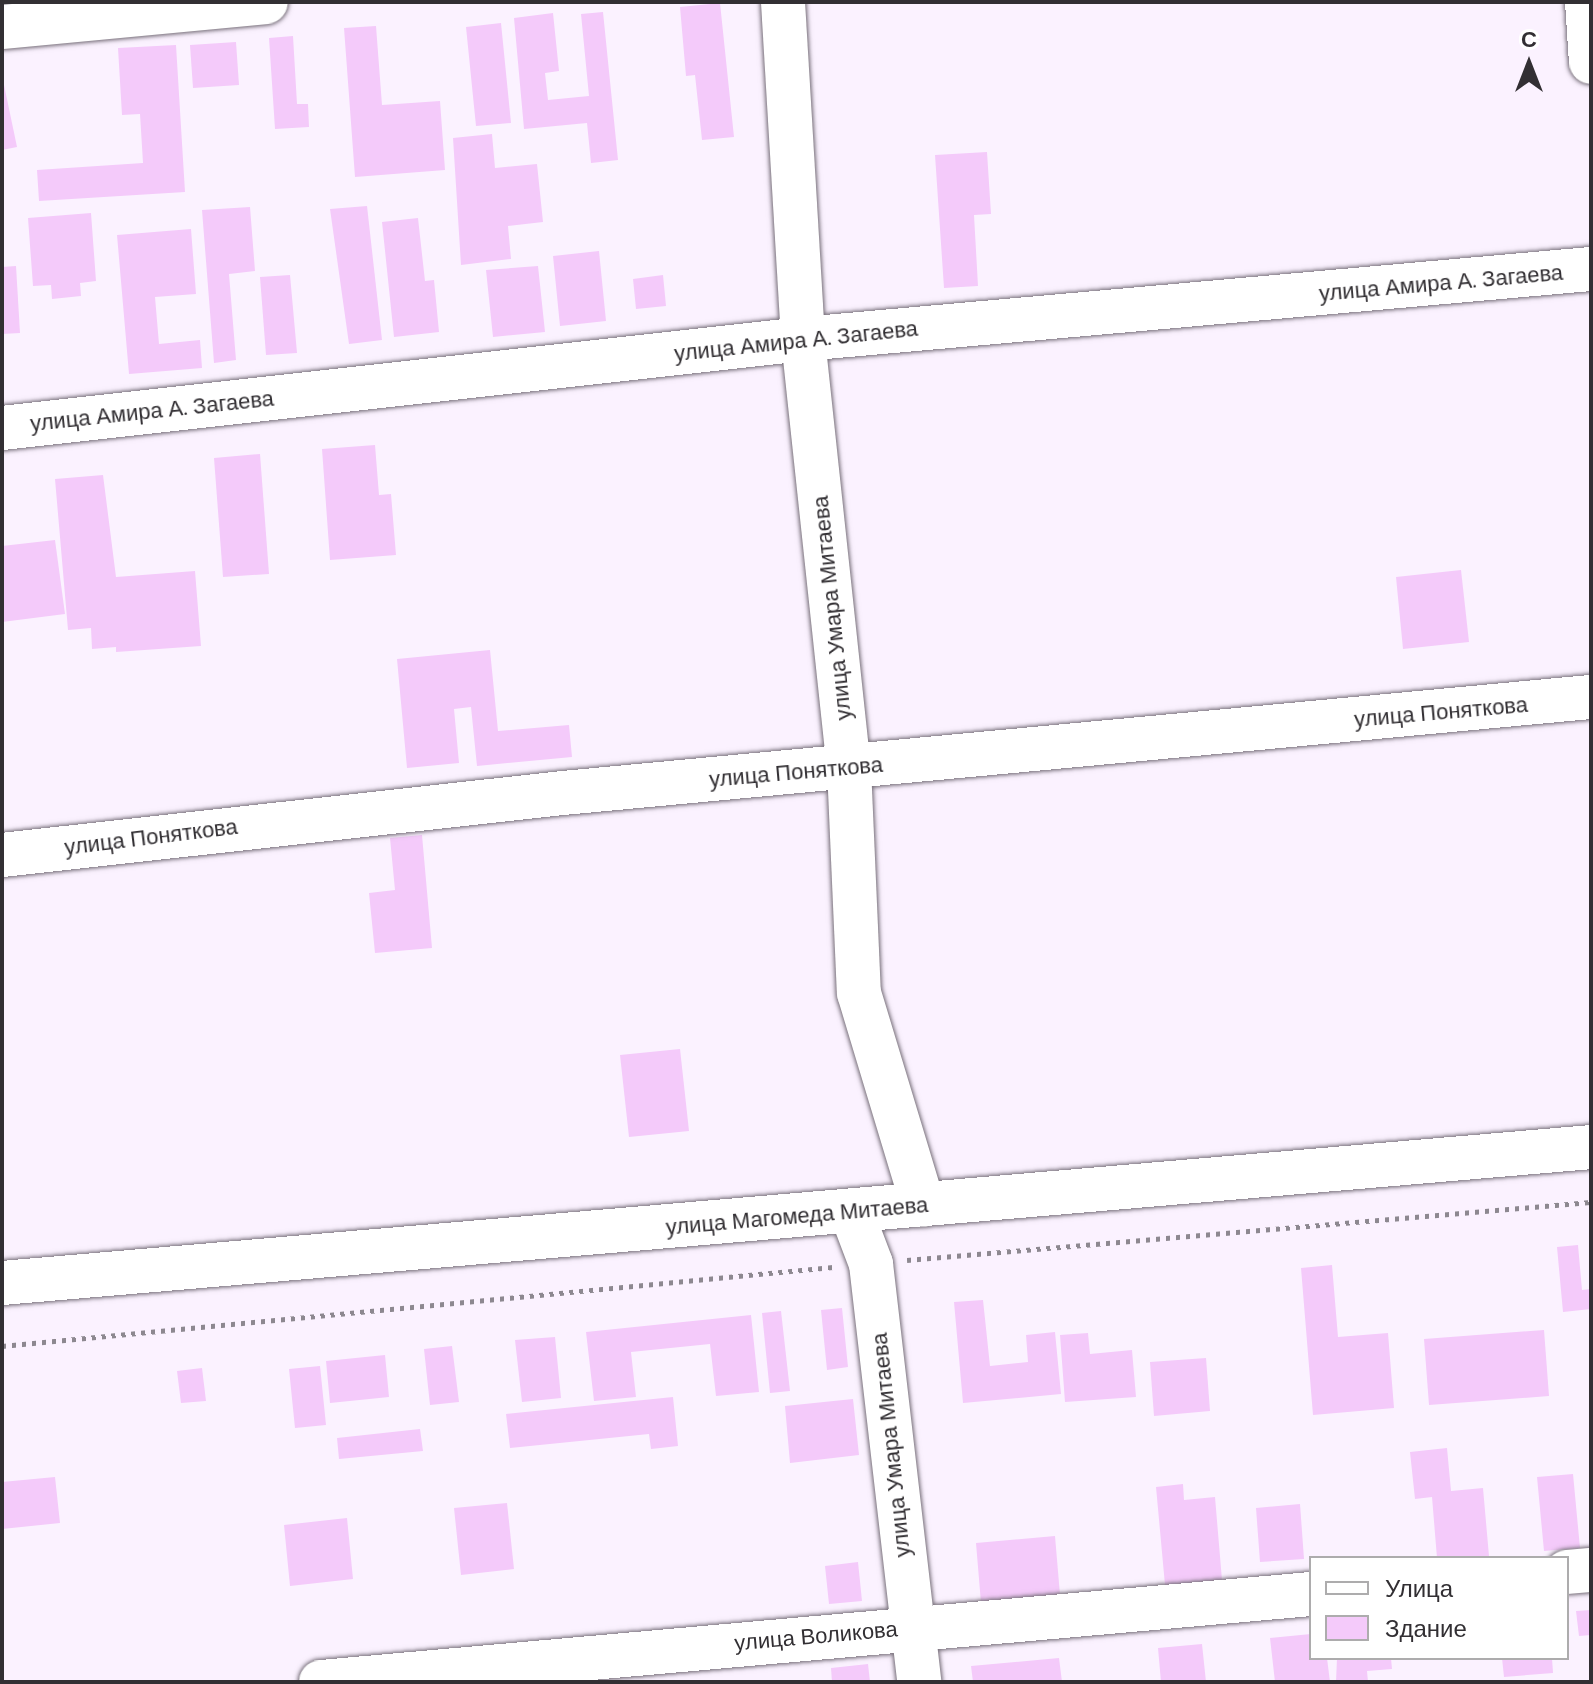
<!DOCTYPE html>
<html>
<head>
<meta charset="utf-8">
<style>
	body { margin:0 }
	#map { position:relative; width:1593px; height:1684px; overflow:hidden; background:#fbf2ff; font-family:"DM Sans",sans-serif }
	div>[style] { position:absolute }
	.building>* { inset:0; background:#f4cafa }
	.path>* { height:5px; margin-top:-2.5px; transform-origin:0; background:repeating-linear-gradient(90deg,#8d8890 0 4px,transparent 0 10px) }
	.roads { filter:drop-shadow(0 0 2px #79717c) drop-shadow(0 0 2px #79717c) }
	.minor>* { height:44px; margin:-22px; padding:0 22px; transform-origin:22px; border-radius:22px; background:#fff }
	span { translate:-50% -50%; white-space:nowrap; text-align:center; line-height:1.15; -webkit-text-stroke:8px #fff; paint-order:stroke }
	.street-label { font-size:22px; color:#322f33 }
	.frame { position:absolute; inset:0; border:4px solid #322f33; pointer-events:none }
	.legend { position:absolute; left:1309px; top:1556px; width:260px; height:104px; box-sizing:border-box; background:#fff; border:2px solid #adacad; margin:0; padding:10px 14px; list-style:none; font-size:24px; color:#322f33 }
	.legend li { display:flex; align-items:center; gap:16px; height:40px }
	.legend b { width:40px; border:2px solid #adacad }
	.north { position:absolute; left:1489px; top:24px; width:80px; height:80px; -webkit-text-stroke:6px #fff; paint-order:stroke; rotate:0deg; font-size:22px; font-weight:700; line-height:32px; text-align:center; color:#322f33 }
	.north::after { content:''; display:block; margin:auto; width:28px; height:36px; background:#322f33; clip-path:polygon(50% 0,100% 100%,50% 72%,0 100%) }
</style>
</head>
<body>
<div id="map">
	<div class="building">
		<div style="clip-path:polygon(720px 3px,734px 137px,702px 140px,695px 75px,686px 76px,680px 7px)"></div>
		<div style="clip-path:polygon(603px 12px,618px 160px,591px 163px,587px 123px,524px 129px,514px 18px,553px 13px,559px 71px,545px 73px,548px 100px,589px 96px,581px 14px)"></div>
		<div style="clip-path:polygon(501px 23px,511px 123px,476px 126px,466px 27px)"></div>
		<div style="clip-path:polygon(376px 26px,382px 105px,440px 101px,445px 170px,355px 177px,344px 28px)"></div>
		<div style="clip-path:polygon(293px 36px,297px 104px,308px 104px,309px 127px,275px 129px,269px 38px)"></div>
		<div style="clip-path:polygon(236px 42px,239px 85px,193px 88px,190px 45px)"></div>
		<div style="clip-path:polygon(176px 45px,185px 192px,39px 201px,37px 170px,143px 163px,140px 114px,122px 115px,118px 48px)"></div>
		<div style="clip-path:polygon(3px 80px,17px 147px,2px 150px,2px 81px)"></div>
		<div style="clip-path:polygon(492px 134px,495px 168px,537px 164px,543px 222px,508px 226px,511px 259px,461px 265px,453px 138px)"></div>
		<div style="clip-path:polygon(987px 152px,991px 214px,974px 215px,978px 286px,944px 288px,935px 155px)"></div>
		<div style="clip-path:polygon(367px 206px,382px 340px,349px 344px,330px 209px)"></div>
		<div style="clip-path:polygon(250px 207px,255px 271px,229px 274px,236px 360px,214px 363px,202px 210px)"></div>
		<div style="clip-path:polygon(91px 213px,96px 281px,80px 283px,81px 296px,52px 299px,51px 285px,33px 286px,28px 218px)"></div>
		<div style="clip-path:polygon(418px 218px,425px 281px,434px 280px,439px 332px,394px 337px,382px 222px)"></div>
		<div style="clip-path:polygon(191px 229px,196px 294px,155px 297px,159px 344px,200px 340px,202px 368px,129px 374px,117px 235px)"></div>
		<div style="clip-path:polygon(599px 251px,606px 321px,560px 326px,553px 256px)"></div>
		<div style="clip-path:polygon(16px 266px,20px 333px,2px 334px,2px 267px)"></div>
		<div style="clip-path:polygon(538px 266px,545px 332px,493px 337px,486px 270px)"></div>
		<div style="clip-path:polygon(290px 275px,297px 353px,266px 355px,260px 277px)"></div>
		<div style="clip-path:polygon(663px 275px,666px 306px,636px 309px,633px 279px)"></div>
		<div style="clip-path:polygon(375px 445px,379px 495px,391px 494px,396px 555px,330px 560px,322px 449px)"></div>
		<div style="clip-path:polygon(260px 454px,269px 574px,223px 577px,214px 458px)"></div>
		<div style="clip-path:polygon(103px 475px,116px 577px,195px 571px,201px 646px,116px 652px,116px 647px,92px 649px,91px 628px,68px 630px,55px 479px)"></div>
		<div style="clip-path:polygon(55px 540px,65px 614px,2px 622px,2px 546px)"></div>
		<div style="clip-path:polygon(1461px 570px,1469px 642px,1403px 649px,1396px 577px)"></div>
		<div style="clip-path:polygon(490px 650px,498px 731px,569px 725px,572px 757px,477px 766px,471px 707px,454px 709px,459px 763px,407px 768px,397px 659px)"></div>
		<div style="clip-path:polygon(422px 835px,432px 948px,375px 953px,369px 893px,395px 890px,390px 838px)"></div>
		<div style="clip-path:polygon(680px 1049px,689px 1131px,629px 1137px,620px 1055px)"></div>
		<div style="clip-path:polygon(1578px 1245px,1582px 1290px,1591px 1289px,1591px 1309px,1563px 1312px,1557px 1247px)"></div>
		<div style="clip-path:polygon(1332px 1265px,1338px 1337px,1388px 1333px,1394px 1408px,1313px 1415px,1301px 1268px)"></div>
		<div style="clip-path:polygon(983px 1300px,990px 1366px,1028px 1362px,1026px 1335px,1055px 1332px,1061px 1394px,963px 1403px,954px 1302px)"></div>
		<div style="clip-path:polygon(842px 1308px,848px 1367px,827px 1370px,821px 1310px)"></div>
		<div style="clip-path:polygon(781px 1311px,790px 1391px,770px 1393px,762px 1313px)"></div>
		<div style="clip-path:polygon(751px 1315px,759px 1392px,716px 1396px,710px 1344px,631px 1352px,636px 1397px,594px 1401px,586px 1332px)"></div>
		<div style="clip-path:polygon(1544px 1330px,1549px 1396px,1429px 1405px,1424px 1339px)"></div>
		<div style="clip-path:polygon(1088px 1333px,1090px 1354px,1132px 1350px,1136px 1397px,1065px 1402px,1060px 1335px)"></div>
		<div style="clip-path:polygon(555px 1337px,561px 1398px,522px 1402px,515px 1340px)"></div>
		<div style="clip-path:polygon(452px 1346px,459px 1402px,430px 1405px,424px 1349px)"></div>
		<div style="clip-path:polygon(385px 1355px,389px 1397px,330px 1403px,326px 1361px)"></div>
		<div style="clip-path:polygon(1206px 1358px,1210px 1411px,1154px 1416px,1150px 1362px)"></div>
		<div style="clip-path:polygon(320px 1366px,326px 1425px,295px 1428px,289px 1369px)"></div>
		<div style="clip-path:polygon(202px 1368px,206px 1401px,181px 1403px,177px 1371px)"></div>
		<div style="clip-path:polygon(673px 1397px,678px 1446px,651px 1449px,649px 1434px,510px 1448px,506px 1414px)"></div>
		<div style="clip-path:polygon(853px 1399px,859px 1455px,790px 1463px,785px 1406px)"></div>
		<div style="clip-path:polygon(420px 1429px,423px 1451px,339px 1459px,337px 1438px)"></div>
		<div style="clip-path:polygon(1447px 1448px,1451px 1491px,1483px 1488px,1489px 1556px,1437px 1558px,1432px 1497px,1415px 1499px,1410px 1452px)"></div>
		<div style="clip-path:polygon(1573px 1474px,1580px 1548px,1544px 1551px,1537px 1477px)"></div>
		<div style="clip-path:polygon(55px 1477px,60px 1523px,2px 1529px,2px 1482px)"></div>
		<div style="clip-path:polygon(1183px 1484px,1184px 1500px,1215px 1497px,1222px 1580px,1165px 1585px,1156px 1487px)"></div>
		<div style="clip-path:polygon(507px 1503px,514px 1569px,461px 1575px,454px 1508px)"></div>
		<div style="clip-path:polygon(1300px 1504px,1304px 1559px,1260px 1562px,1256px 1508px)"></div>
		<div style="clip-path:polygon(347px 1518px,353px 1579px,290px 1586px,284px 1525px)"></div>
		<div style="clip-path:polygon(1055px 1536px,1060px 1595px,981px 1603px,976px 1543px)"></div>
		<div style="clip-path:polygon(858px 1562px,862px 1601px,829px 1604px,825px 1566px)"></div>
		<div style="clip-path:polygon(1591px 1610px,1591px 1635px,1579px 1636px,1576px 1611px)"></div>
		<div style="clip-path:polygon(1311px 1634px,1311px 1658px,1327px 1658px,1330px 1682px,1275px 1682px,1270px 1638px)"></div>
		<div style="clip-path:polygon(1202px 1644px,1206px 1682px,1161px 1682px,1158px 1648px)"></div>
		<div style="clip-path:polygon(1059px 1658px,1062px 1682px,973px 1682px,971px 1666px)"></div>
		<div style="clip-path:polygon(1337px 1658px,1391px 1658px,1392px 1669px,1367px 1671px,1368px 1682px,1336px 1682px)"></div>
		<div style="clip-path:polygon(1502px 1658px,1552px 1658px,1553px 1673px,1504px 1677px)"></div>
		<div style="clip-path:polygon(868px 1664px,870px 1682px,832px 1682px,831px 1668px)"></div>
	</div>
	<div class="path">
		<div style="left:907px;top:1260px;width:686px;rotate:-4.85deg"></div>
		<div style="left:2px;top:1346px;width:835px;rotate:-5.43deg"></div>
	</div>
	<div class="roads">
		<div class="minor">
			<div style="left:783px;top:2px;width:338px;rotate:86.6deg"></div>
			<div style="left:803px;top:339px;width:430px;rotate:83.9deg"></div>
			<div style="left:849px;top:767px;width:226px;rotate:87.5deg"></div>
			<div style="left:859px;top:993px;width:221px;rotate:73.2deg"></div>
			<div style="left:1587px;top:2px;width:60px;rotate:86.2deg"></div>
			<div style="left:2px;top:27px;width:265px;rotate:-5.4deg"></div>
			<div style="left:2px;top:428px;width:806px;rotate:-6.34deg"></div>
			<div style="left:803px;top:339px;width:791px;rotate:-5.08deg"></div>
			<div style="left:2px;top:855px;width:564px;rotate:-6.31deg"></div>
			<div style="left:563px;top:793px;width:1032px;rotate:-5.34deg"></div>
			<div style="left:851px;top:1211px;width:57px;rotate:69.3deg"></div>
			<div style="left:871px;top:1264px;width:421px;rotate:83.4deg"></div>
			<div style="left:2px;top:1283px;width:1595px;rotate:-4.89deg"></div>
			<div style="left:1567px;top:1572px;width:24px;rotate:-5deg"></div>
			<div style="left:321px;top:1682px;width:994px;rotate:-5.08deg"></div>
		</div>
	</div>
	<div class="street-label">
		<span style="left:1441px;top:283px;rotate:-5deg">улица Амира А. Загаева</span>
		<span style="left:796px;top:341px;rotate:-6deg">улица Амира А. Загаева</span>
		<span style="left:152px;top:411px;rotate:-6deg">улица Амира А. Загаева</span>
		<span style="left:832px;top:608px;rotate:-96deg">улица Умара Митаева</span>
		<span style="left:1441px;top:712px;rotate:-5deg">улица Поняткова</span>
		<span style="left:796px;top:772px;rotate:-5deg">улица Поняткова</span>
		<span style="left:151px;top:837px;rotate:-7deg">улица Поняткова</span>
		<span style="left:797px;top:1216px;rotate:-5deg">улица Магомеда Митаева</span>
		<span style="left:891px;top:1445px;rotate:-96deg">улица Умара Митаева</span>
		<span style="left:816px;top:1636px;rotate:-5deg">улица Воликова</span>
	</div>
	<div class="frame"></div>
	<ul class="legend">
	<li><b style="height:10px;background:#fff"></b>Улица</li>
	<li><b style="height:22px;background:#f4cafa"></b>Здание</li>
	</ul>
	<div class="north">С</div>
</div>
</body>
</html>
